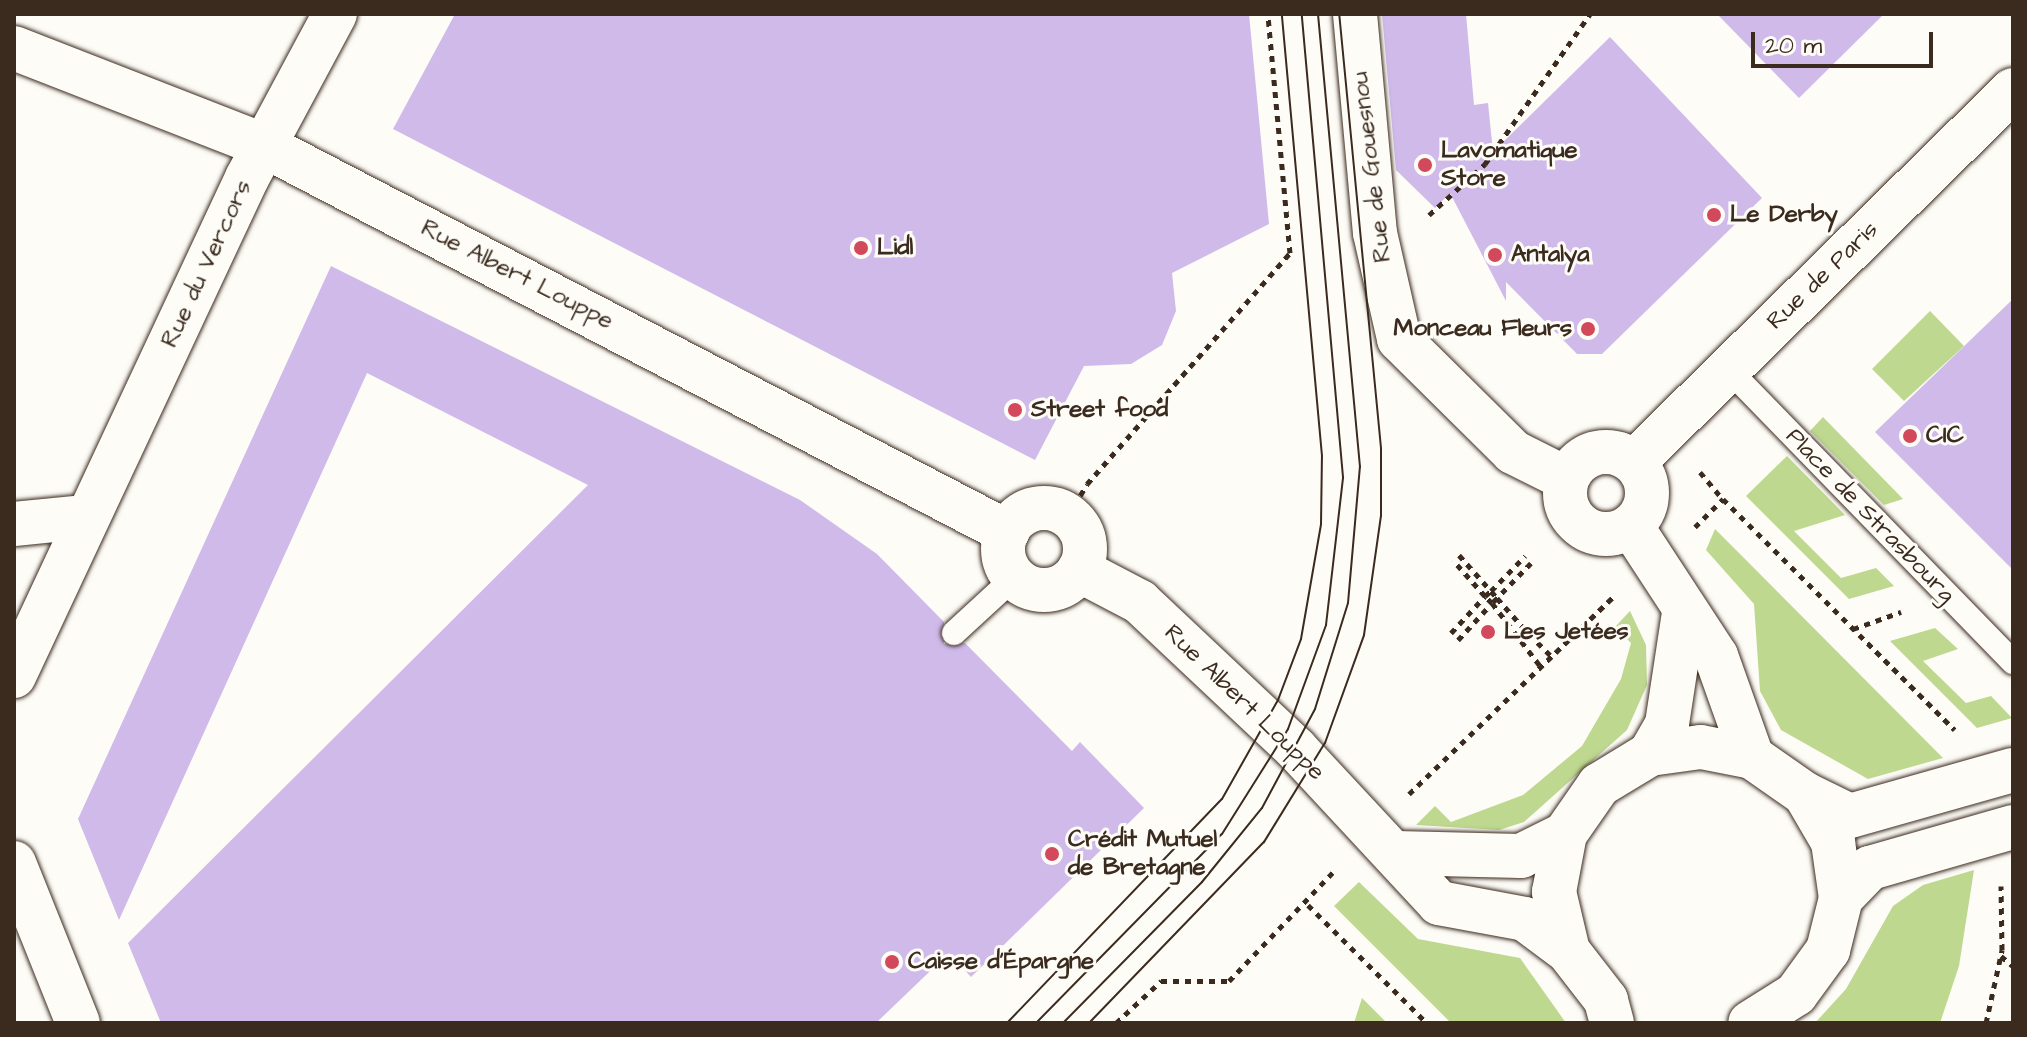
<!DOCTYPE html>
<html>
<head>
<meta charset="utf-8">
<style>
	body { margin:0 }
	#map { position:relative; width:2027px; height:1037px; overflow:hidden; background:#fdfcf7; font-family:"Architects Daughter",sans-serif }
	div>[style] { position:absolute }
	.green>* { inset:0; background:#bed890 }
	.building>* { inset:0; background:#cfbaea }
	.path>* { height:5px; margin-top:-2.5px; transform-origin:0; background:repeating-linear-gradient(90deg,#3b2a1e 0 6px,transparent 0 12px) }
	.roads { filter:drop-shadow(0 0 2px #3b2a1e) drop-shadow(0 0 2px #3b2a1e) }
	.service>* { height:24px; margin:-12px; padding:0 12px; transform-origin:12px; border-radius:12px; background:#fdfcf7 }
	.minor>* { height:44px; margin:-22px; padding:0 22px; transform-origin:22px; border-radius:22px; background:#fdfcf7 }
	.tertiary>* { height:44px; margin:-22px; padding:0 22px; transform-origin:22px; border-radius:22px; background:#fdfcf7 }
	.secondary>* { height:44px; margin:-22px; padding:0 22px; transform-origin:22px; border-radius:22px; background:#fdfcf7 }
	.secondary>.ring { margin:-22px; padding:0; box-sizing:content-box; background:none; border:44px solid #fdfcf7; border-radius:50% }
	.tram>* { height:2px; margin:-1px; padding:0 1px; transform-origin:1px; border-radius:1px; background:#3b2a1e }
	.dots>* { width:22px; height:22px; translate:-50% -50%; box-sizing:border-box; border:4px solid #fdfcf7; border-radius:50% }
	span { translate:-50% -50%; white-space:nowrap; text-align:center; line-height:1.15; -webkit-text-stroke:6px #fdfcf7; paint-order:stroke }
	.poi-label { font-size:24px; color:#3b2a1e; font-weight:700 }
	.left { translate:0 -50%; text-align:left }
	.right { translate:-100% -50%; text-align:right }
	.street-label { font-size:24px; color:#3b2a1e }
	.frame { position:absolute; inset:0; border:16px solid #3b2a1e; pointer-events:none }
	.scale { position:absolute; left:1751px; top:32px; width:182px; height:36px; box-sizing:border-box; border:4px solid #3b2a1e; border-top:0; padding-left:10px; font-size:24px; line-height:28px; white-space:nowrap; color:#3b2a1e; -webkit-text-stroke:6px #fdfcf7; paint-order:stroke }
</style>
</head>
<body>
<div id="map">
	<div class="green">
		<div style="clip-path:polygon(1930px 311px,1964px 346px,1904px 401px,1872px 369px)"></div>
		<div style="clip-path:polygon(1823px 417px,1903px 499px,1884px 505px,1810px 431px)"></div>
		<div style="clip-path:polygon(1787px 456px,1845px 515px,1794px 531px,1841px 578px,1876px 568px,1894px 586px,1849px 599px,1746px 496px)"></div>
		<div style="clip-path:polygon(1715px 529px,1744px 558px,1943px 758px,1868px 779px,1781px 730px,1760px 691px,1754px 604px,1706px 550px)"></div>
		<div style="clip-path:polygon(1630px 611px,1646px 645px,1647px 685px,1627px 730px,1524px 822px,1499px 830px,1416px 825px,1435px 806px,1451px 822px,1523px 795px,1582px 746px,1621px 679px,1631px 643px,1615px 627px)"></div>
		<div style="clip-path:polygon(1935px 628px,1958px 649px,1923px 661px,1966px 703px,1991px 696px,2012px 718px,1977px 728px,1890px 641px)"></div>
		<div style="clip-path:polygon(1974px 870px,1959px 966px,1940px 1023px,1815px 1023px,1846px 989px,1893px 906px,1923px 885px)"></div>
		<div style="clip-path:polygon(1359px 882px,1418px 939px,1520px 958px,1566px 1023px,1451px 1023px,1334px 906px)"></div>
		<div style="clip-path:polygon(1362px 998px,1387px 1023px,1354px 1023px)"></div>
	</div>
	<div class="building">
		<div style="clip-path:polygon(455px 14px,1249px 14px,1269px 224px,1172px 273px,1176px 311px,1162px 345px,1131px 364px,1084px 366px,1035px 460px,393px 129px)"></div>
		<div style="clip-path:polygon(1382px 14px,1466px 14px,1474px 105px,1488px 103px,1493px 152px,1610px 37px,1762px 198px,1602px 354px,1577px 354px,1506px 282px,1506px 301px,1450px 193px,1435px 208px,1396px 170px)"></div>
		<div style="clip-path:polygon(1717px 14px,1884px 14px,1799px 98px)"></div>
		<div style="clip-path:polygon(331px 266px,800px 500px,877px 554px,944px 622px,944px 644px,965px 643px,1072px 751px,1080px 742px,1144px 808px,971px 977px,949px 953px,876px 1023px,161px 1023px,128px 943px,588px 485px,367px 373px,119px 920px,78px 819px)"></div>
		<div style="clip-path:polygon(2013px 299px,2013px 570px,1875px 432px)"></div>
	</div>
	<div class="path">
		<div style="left:1429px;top:215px;width:76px;rotate:-42.3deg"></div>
		<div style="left:1485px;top:164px;width:183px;rotate:-55deg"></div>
		<div style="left:1700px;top:472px;width:35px;rotate:50deg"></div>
		<div style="left:1068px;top:516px;width:37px;rotate:-59deg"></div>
		<div style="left:1087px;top:484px;width:308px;rotate:-48.7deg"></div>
		<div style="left:1290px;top:253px;width:240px;rotate:-95.3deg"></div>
		<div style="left:1695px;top:527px;width:40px;rotate:-45deg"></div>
		<div style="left:1723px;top:499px;width:327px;rotate:44.9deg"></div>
		<div style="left:1459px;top:555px;width:48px;rotate:48.4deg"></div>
		<div style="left:1491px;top:591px;width:49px;rotate:-45.8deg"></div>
		<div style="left:1531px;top:563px;width:49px;rotate:134.2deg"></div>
		<div style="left:1497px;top:598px;width:7px;rotate:135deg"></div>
		<div style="left:1492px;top:603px;width:10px;rotate:-135deg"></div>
		<div style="left:1485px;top:596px;width:8px;rotate:-40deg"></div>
		<div style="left:1491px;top:591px;width:9px;rotate:49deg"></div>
		<div style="left:1497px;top:598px;width:48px;rotate:48.4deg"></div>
		<div style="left:1529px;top:634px;width:33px;rotate:45deg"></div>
		<div style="left:1853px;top:629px;width:51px;rotate:-19.5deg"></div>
		<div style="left:1451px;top:633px;width:50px;rotate:-47.4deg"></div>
		<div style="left:1485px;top:596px;width:48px;rotate:-131.6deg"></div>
		<div style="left:1458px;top:640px;width:50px;rotate:-47.4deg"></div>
		<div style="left:1492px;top:603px;width:81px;rotate:52.6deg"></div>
		<div style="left:1409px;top:794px;width:286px;rotate:-44deg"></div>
		<div style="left:1308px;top:905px;width:168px;rotate:44.8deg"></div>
		<div style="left:2001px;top:956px;width:16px;rotate:40deg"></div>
		<div style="left:1116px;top:1023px;width:62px;rotate:-43deg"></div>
		<div style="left:1161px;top:981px;width:68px"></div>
		<div style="left:1229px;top:981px;width:153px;rotate:-46.3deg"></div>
		<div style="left:1986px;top:1023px;width:75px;rotate:-77.6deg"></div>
		<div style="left:2002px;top:950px;width:64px;rotate:-90.9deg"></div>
	</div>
	<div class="roads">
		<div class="service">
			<div style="left:1728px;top:369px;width:409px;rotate:45.8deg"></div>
			<div style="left:954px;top:633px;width:83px;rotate:-42.6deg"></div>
		</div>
		<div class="minor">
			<div style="left:14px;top:524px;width:72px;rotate:-5.6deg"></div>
			<div style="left:14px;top:676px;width:550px;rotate:-64.93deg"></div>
			<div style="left:247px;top:178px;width:186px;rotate:-61.8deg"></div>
			<div style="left:14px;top:863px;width:172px;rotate:68.2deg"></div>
		</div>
		<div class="tertiary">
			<div style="left:1355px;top:14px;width:220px;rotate:84.8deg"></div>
			<div style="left:1375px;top:233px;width:109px;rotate:77.2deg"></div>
			<div style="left:1399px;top:339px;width:161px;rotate:44.7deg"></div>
			<div style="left:1513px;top:452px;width:60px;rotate:26.6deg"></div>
		</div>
		<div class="secondary">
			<div style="left:14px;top:48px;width:267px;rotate:21.3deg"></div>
			<div style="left:263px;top:145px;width:839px;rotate:27.48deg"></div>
			<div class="ring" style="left:1565px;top:452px;width:38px;height:38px"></div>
			<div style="left:1634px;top:462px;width:531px;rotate:-44.47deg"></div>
			<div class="ring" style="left:1003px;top:508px;width:38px;height:38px"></div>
			<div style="left:1631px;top:526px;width:155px;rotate:56.8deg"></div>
			<div style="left:1716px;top:656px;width:107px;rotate:70.4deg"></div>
			<div style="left:1079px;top:570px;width:69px;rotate:27.7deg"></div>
			<div style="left:1140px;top:602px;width:214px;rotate:43.3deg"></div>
			<div style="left:1296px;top:749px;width:210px;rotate:47.1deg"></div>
			<div style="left:1439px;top:903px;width:87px;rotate:10.5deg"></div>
			<div style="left:1525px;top:919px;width:54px;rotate:36.7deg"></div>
			<div style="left:1650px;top:754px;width:34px;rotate:-60deg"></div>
			<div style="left:1667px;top:724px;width:112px;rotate:-81.3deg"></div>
			<div style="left:1805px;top:794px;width:50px;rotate:26.1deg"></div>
			<div style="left:1850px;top:816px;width:169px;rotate:-15.8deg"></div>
			<div style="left:1396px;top:853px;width:125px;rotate:1.4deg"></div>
			<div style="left:1521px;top:856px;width:49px;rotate:-26.6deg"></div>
			<div style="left:1841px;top:898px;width:42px;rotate:-46deg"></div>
			<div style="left:1870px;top:868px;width:149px;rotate:-16deg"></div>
			<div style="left:1612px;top:1023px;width:24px;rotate:-105deg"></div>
			<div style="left:1606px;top:1000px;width:62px;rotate:-127.8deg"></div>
			<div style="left:1568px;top:951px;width:61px;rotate:-103.3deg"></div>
			<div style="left:1554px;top:892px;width:59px;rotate:-79.3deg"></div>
			<div style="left:1565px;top:834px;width:60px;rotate:-55.2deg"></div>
			<div style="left:1599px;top:785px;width:60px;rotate:-31.3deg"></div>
			<div style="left:1650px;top:754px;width:51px;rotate:-7.8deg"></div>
			<div style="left:1701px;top:747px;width:52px;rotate:11.1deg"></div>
			<div style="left:1752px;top:757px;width:65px;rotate:34.9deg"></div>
			<div style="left:1805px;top:794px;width:56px;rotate:59.7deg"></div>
			<div style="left:1833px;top:842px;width:57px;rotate:81.9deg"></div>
			<div style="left:1841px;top:898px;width:54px;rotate:104deg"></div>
			<div style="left:1828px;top:950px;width:54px;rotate:126deg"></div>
			<div style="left:1796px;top:994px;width:54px;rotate:147.8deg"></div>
		</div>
	</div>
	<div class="tram">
		<div style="left:1007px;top:1023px;width:310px;rotate:-46.2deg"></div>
		<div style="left:1222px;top:799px;width:114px;rotate:-60.5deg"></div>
		<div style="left:1278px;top:700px;width:65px;rotate:-69.3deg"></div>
		<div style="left:1301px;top:639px;width:117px;rotate:-80.1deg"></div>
		<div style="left:1321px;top:524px;width:68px;rotate:-89.2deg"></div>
		<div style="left:1322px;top:456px;width:444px;rotate:-95.2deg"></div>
		<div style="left:1036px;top:1023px;width:265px;rotate:-45.5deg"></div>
		<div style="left:1222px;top:834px;width:124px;rotate:-57.8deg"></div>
		<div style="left:1288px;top:729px;width:111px;rotate:-69.9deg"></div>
		<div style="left:1326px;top:625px;width:149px;rotate:-83.4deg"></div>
		<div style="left:1343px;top:477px;width:465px;rotate:-95.1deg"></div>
		<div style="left:1063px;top:1023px;width:198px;rotate:-45.4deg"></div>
		<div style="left:1202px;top:882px;width:95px;rotate:-51deg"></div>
		<div style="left:1262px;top:808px;width:112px;rotate:-61.8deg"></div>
		<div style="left:1315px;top:709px;width:111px;rotate:-72.7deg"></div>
		<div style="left:1348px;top:603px;width:137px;rotate:-85deg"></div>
		<div style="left:1360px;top:467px;width:455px;rotate:-95.3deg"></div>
		<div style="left:1089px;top:1023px;width:252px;rotate:-46deg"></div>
		<div style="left:1264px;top:842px;width:116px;rotate:-58.4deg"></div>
		<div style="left:1325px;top:743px;width:115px;rotate:-70.1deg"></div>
		<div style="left:1364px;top:635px;width:120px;rotate:-81.9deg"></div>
		<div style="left:1381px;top:516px;width:68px;rotate:-90deg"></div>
		<div style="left:1381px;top:448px;width:436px;rotate:-95.5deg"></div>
	</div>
	<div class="dots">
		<div style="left:1425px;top:165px;background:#d1495b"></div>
		<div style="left:1714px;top:215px;background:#d1495b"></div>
		<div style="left:861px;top:248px;background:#d1495b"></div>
		<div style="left:1495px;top:255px;background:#d1495b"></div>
		<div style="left:1588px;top:329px;background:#d1495b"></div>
		<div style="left:1015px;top:410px;background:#d1495b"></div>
		<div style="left:1910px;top:436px;background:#d1495b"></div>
		<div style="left:1488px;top:632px;background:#d1495b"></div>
		<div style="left:1052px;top:854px;background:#d1495b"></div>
		<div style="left:892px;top:962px;background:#d1495b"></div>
	</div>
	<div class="poi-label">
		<span class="left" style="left:1441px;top:165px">Lavomatique<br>Store</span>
		<span class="left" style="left:1730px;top:215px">Le Derby</span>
		<span class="left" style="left:877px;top:248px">Lidl</span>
		<span class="left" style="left:1511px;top:255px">Antalya</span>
		<span class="right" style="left:1572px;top:329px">Monceau Fleurs</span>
		<span class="left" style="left:1031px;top:410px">Street food</span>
		<span class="left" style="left:1926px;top:436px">CIC</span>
		<span class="left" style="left:1504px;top:632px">Les Jetées</span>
		<span class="left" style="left:1068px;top:854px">Crédit Mutuel<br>de Bretagne</span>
		<span class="left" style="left:908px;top:962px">Caisse d'Épargne</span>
	</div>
	<div class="street-label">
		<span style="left:1372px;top:167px;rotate:-97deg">Rue de Gouesnou</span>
		<span style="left:207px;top:264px;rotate:-65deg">Rue du Vercors</span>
		<span style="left:517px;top:275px;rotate:27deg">Rue Albert Louppe</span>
		<span style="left:1823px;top:276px;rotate:-44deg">Rue de Paris</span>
		<span style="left:1870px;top:516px;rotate:46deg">Place de Strasbourg</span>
		<span style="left:1244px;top:703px;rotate:44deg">Rue Albert Louppe</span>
	</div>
	<div class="frame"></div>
	<div class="scale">20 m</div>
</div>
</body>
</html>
